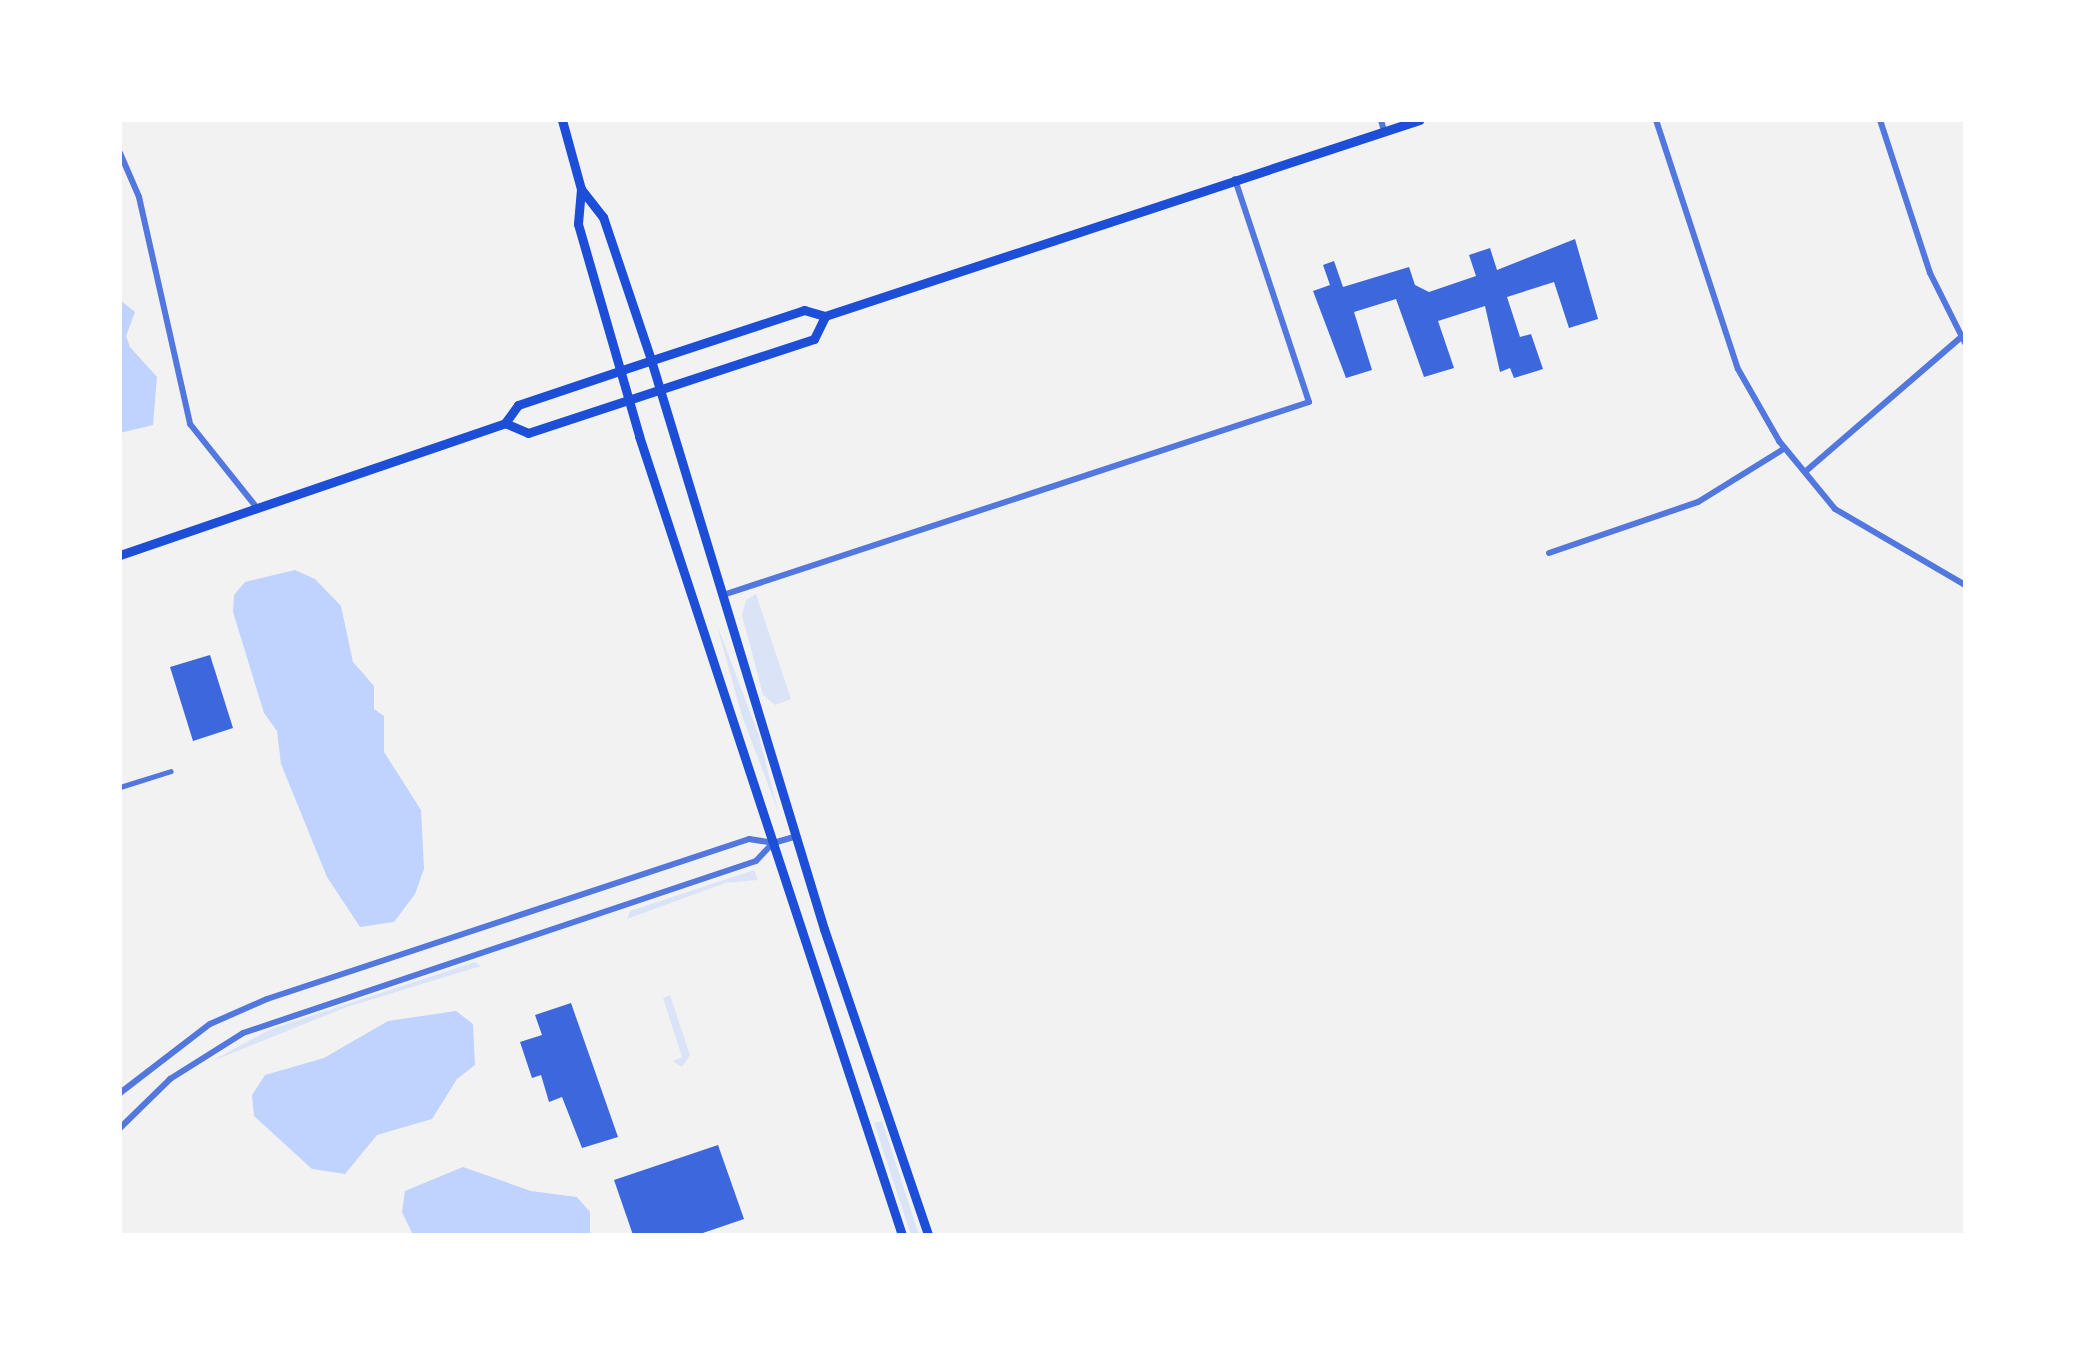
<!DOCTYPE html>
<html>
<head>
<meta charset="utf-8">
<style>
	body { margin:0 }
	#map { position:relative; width:2085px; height:1355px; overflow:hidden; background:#f2f2f2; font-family:Signika,sans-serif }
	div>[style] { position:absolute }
	.green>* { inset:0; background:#dbe4f7 }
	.water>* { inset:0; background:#bfd3fe }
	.building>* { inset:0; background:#3d67dc }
	.pedestrian>* { height:5px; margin:-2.5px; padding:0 2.5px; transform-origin:2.5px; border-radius:2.5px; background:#5277de }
	.minor>* { height:6px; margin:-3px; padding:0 3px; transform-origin:3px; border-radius:3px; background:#5277de }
	.secondary>* { height:9px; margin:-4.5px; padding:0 4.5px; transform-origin:4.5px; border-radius:4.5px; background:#1d4ed8 }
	span { translate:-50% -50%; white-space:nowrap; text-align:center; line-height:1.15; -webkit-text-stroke:10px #fff; paint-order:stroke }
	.frame { position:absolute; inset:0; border:122px solid #fff; pointer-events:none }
</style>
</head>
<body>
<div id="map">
	<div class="green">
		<div style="clip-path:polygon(756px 594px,791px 699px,775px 705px,763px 695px,742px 615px,746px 600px)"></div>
		<div style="clip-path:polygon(716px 622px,759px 736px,778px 811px,741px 713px)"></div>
		<div style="clip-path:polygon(754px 870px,758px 880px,725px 883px,627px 919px,630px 911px)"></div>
		<div style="clip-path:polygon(475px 962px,481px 966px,347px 1007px,210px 1062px,271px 1029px)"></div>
		<div style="clip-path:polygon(670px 995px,690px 1055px,682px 1067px,673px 1061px,682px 1057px,663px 998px)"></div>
		<div style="clip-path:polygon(882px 1121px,919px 1235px,911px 1235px,874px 1123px)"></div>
	</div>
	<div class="water">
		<div style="clip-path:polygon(120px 300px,135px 312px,126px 336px,130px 347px,157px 377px,153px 425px,120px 433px)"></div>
		<div style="clip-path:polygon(295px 570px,315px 579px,341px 606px,353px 662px,374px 686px,374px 709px,384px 716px,384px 752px,421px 810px,424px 869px,415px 894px,394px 922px,360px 927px,327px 877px,281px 764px,277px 731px,264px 713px,233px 612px,234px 595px,245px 582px)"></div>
		<div style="clip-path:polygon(456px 1011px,473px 1024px,475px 1065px,457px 1079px,432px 1119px,377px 1135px,345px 1174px,312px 1169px,254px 1116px,252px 1095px,265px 1075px,324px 1058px,388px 1021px)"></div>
		<div style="clip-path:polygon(463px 1167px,531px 1191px,577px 1197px,590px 1212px,590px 1235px,413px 1235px,402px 1212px,405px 1191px)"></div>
	</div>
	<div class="building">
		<div style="clip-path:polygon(1575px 239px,1598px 319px,1569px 328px,1554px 282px,1507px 297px,1520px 337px,1531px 334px,1543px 369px,1514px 378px,1510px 368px,1500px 372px,1485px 306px,1438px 321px,1454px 368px,1424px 377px,1396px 299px,1354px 312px,1372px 370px,1346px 378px,1313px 291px,1330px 285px,1323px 265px,1334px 261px,1343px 287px,1409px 267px,1415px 285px,1429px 292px,1476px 276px,1469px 255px,1490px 248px,1497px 270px)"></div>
		<div style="clip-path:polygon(210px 655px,233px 728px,193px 741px,170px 667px)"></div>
		<div style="clip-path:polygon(571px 1003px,618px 1137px,582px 1148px,562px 1097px,549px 1102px,541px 1075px,532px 1078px,520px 1042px,542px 1035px,535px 1015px)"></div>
		<div style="clip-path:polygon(718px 1145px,744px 1219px,697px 1235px,633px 1235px,614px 1180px)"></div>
	</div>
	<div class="pedestrian">
		<div style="left:120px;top:787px;width:53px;rotate:-17.4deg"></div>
	</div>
	<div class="minor">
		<div style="left:1381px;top:120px;width:11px;rotate:75deg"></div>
		<div style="left:1656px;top:120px;width:262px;rotate:71.8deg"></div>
		<div style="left:1738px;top:369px;width:83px;rotate:60.3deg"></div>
		<div style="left:1779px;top:441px;width:88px;rotate:50.5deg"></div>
		<div style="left:1835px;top:509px;width:151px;rotate:30.3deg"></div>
		<div style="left:1880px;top:120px;width:161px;rotate:71.9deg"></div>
		<div style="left:1930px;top:273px;width:78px;rotate:63.4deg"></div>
		<div style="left:120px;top:153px;width:48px;rotate:66.6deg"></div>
		<div style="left:139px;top:197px;width:233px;rotate:77.3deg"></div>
		<div style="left:190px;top:424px;width:107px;rotate:51.4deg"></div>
		<div style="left:1806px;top:471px;width:203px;rotate:-40.8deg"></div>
		<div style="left:1549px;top:553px;width:157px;rotate:-18.9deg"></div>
		<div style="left:1698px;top:502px;width:102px;rotate:-31.8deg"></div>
		<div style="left:723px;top:595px;width:617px;rotate:-18.23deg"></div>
		<div style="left:1309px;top:402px;width:235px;rotate:-108.4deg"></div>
		<div style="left:120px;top:1093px;width:113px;rotate:-37.5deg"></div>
		<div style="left:210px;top:1024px;width:62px;rotate:-23.7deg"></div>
		<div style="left:267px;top:999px;width:508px;rotate:-18.36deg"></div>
		<div style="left:749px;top:839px;width:24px;rotate:9deg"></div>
		<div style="left:773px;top:843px;width:25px;rotate:-16deg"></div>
		<div style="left:120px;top:1128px;width:70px;rotate:-44.4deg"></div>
		<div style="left:170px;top:1079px;width:86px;rotate:-32.2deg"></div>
		<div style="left:243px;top:1033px;width:541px;rotate:-18.54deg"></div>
		<div style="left:756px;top:861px;width:23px;rotate:-47deg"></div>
	</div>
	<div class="secondary">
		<div style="left:562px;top:120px;width:72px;rotate:74.6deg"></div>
		<div style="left:581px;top:189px;width:36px;rotate:52deg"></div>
		<div style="left:603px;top:217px;width:151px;rotate:71.4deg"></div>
		<div style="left:651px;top:360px;width:595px;rotate:73.09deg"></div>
		<div style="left:824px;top:929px;width:323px;rotate:71.2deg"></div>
		<div style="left:581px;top:189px;width:35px;rotate:95deg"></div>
		<div style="left:578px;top:224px;width:221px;rotate:73.9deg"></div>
		<div style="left:639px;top:436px;width:841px;rotate:71.78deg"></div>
		<div style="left:505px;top:423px;width:25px;rotate:23deg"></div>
		<div style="left:528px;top:433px;width:301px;rotate:-18.2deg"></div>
		<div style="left:814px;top:339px;width:25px;rotate:-64deg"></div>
		<div style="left:120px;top:555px;width:407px;rotate:-18.9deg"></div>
		<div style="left:505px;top:423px;width:22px;rotate:-54deg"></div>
		<div style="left:518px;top:405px;width:110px;rotate:-18.6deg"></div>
		<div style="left:622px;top:370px;width:192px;rotate:-18.2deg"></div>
		<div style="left:804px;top:310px;width:22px;rotate:16deg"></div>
		<div style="left:825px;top:316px;width:626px;rotate:-18.26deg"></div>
	</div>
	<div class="frame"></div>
</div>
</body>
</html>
